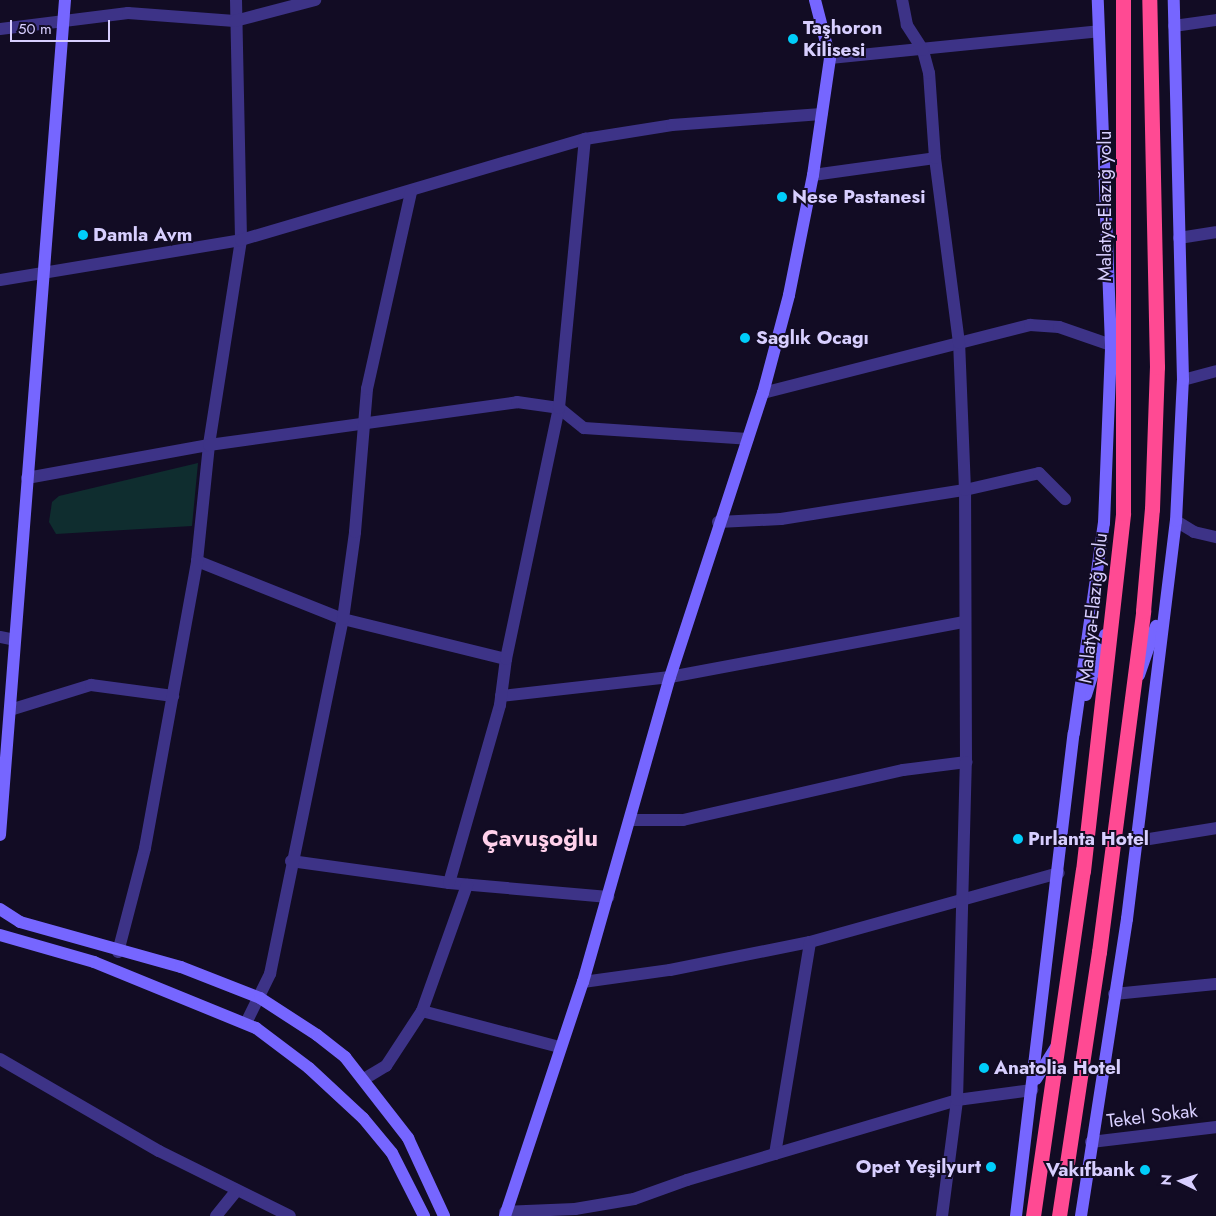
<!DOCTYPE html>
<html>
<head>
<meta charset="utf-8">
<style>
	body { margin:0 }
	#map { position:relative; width:1216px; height:1216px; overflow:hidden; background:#120c24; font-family:Jost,sans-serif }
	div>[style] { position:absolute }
	.green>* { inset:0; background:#0f2d2f }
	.street>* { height:12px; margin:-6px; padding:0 6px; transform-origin:6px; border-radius:6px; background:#3d3387 }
	.secondary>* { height:12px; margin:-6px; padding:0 6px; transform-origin:6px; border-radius:6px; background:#7666ff }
	.highway>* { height:15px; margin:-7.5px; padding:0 7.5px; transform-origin:7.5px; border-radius:7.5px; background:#ff4a93 }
	.dots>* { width:14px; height:14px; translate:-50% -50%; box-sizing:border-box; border:2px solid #120c24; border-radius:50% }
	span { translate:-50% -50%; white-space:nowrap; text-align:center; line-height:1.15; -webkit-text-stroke:4px #120c24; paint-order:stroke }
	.poi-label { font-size:19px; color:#d8cfff; font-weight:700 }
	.left { translate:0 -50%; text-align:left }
	.right { translate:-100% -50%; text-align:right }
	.street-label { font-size:19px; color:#d8cfff }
	.district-label { font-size:24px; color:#ffd1eb; font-weight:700 }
	.north { position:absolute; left:1156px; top:1156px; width:50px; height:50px; -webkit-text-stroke:4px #120c24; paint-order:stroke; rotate:274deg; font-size:14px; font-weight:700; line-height:20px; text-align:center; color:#d8cfff }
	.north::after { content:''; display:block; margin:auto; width:18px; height:22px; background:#d8cfff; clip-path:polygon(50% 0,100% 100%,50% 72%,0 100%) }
	.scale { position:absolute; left:10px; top:20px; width:100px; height:22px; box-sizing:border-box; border:2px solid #d8cfff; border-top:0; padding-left:6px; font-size:15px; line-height:18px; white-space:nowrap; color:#d8cfff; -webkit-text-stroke:4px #120c24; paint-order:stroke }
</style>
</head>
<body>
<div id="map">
	<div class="green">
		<div style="clip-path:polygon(198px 463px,192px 526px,56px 534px,49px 522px,52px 502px,59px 496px)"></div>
	</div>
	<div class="street">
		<div style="left:236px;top:0;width:240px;rotate:88.8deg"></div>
		<div style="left:241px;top:240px;width:207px;rotate:98.9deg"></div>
		<div style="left:209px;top:445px;width:117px;rotate:95.9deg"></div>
		<div style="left:197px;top:561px;width:157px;rotate:21.7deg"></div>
		<div style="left:343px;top:619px;width:168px;rotate:13.8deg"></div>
		<div style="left:1174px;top:26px;width:42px;rotate:-8.1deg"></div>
		<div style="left:0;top:29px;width:129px;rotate:-7.1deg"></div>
		<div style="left:128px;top:13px;width:107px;rotate:4.3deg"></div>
		<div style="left:235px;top:21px;width:83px;rotate:-14.7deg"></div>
		<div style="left:830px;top:58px;width:270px;rotate:-5.7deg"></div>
		<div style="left:813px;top:175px;width:123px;rotate:-7.9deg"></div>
		<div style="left:1179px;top:238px;width:37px;rotate:-9deg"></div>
		<div style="left:0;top:280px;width:244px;rotate:-9.4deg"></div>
		<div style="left:241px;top:240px;width:359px;rotate:-16.4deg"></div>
		<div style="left:585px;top:139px;width:88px;rotate:-9.1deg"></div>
		<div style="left:672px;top:125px;width:150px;rotate:-4.2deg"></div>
		<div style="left:1183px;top:380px;width:34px;rotate:-15deg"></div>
		<div style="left:763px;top:393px;width:276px;rotate:-14.3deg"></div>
		<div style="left:1030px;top:325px;width:29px;rotate:4deg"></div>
		<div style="left:1059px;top:327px;width:55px;rotate:19.1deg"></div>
		<div style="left:27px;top:478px;width:185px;rotate:-10.3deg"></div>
		<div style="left:209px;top:445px;width:311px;rotate:-7.9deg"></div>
		<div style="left:517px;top:402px;width:42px;rotate:8.1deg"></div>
		<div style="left:559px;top:408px;width:32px;rotate:39deg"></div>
		<div style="left:584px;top:428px;width:164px;rotate:3.8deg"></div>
		<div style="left:1176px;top:521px;width:21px;rotate:31deg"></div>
		<div style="left:1194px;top:532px;width:23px;rotate:13deg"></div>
		<div style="left:718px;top:522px;width:63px;rotate:-2.7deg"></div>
		<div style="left:781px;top:519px;width:186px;rotate:-9deg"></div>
		<div style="left:965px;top:490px;width:76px;rotate:-12.9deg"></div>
		<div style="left:1039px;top:473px;width:37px;rotate:45deg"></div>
		<div style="left:0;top:637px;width:15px;rotate:11deg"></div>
		<div style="left:501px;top:696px;width:170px;rotate:-6.4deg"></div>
		<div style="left:670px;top:677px;width:298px;rotate:-10.6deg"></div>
		<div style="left:10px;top:710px;width:85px;rotate:-17.2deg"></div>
		<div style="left:91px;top:685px;width:83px;rotate:7.6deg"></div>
		<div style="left:630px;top:820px;width:53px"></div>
		<div style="left:683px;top:820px;width:226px;rotate:-12.8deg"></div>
		<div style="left:903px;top:770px;width:64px;rotate:-7.2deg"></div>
		<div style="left:966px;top:762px;width:272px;rotate:-90.2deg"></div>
		<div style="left:965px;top:490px;width:147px;rotate:-92.3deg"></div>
		<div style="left:959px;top:343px;width:187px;rotate:-97.4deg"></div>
		<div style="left:935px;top:158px;width:85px;rotate:-94deg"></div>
		<div style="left:929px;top:73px;width:24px;rotate:-105deg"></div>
		<div style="left:923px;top:50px;width:30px;rotate:-123deg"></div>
		<div style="left:907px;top:25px;width:25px;rotate:-101deg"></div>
		<div style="left:1137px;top:841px;width:80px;rotate:-9.3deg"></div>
		<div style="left:291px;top:861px;width:160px;rotate:7.9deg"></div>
		<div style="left:449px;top:883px;width:160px;rotate:5deg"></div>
		<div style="left:449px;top:883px;width:185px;rotate:-74deg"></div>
		<div style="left:500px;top:705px;width:46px;rotate:-82.6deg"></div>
		<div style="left:506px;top:659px;width:257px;rotate:-78.1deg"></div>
		<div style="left:559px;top:408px;width:270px;rotate:-84.5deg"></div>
		<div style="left:118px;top:952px;width:107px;rotate:-75.4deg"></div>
		<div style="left:145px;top:848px;width:292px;rotate:-79.7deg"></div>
		<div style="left:583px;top:982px;width:88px;rotate:-7.9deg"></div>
		<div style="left:670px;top:970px;width:143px;rotate:-11.3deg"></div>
		<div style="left:810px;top:942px;width:258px;rotate:-15.5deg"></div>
		<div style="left:1114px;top:994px;width:102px;rotate:-5.6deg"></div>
		<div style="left:422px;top:1011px;width:142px;rotate:14.7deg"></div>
		<div style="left:246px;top:1023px;width:55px;rotate:-63.9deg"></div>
		<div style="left:270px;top:974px;width:362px;rotate:-78.4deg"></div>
		<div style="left:343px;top:619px;width:88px;rotate:-82.1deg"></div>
		<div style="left:355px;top:532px;width:144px;rotate:-85.2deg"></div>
		<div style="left:367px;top:389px;width:202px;rotate:-77.4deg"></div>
		<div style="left:0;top:1059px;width:184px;rotate:30.1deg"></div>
		<div style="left:159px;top:1151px;width:146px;rotate:26.4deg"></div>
		<div style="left:364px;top:1079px;width:26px;rotate:-31deg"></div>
		<div style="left:386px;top:1066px;width:66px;rotate:-56.8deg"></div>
		<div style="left:422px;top:1011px;width:134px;rotate:-70.3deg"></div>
		<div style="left:1091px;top:1142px;width:126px;rotate:-6.8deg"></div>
		<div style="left:775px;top:1154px;width:215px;rotate:-80.6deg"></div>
		<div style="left:505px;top:1212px;width:70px;rotate:-2.5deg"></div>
		<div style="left:575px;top:1209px;width:60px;rotate:-9.6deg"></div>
		<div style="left:634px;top:1199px;width:56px;rotate:-19.7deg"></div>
		<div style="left:687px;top:1180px;width:282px;rotate:-16.5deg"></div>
		<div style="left:957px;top:1100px;width:76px;rotate:-7.6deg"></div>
		<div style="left:216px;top:1216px;width:32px;rotate:-51deg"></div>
		<div style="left:942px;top:1216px;width:117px;rotate:-82.6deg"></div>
		<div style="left:957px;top:1100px;width:338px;rotate:-88.5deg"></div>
	</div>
	<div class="secondary">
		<div style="left:1139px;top:675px;width:52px;rotate:-70.9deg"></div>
		<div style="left:1086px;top:695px;width:63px;rotate:-72.4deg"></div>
		<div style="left:0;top:835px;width:838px;rotate:-85.55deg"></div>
		<div style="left:0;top:909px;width:24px;rotate:33deg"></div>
		<div style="left:20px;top:922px;width:167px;rotate:15.6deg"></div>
		<div style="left:181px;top:967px;width:85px;rotate:21.4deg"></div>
		<div style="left:260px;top:998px;width:68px;rotate:33deg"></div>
		<div style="left:317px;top:1035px;width:36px;rotate:38deg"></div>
		<div style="left:345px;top:1057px;width:103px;rotate:52.1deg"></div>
		<div style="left:408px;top:1138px;width:86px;rotate:65.2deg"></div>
		<div style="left:0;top:935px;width:98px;rotate:16deg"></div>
		<div style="left:94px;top:962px;width:175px;rotate:22.2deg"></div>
		<div style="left:256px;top:1028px;width:66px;rotate:37deg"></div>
		<div style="left:309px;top:1068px;width:74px;rotate:42.8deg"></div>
		<div style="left:363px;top:1118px;width:45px;rotate:50.4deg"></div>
		<div style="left:392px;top:1153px;width:71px;rotate:63.1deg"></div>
		<div style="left:1036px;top:1079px;width:40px;rotate:-58deg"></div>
		<div style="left:505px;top:1216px;width:247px;rotate:-71.6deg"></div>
		<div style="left:583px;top:982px;width:317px;rotate:-74.1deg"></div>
		<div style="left:670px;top:677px;width:299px;rotate:-71.9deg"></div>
		<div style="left:763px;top:393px;width:101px;rotate:-75.1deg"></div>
		<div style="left:789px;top:295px;width:122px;rotate:-78.7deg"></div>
		<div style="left:813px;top:175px;width:118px;rotate:-81.7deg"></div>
		<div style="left:830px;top:58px;width:60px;rotate:-104.5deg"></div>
		<div style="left:1016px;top:1216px;width:486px;rotate:-83.2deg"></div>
		<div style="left:1074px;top:733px;width:212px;rotate:-81.9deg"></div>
		<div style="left:1104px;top:523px;width:178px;rotate:-87.7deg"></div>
		<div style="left:1111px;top:345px;width:345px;rotate:-92.2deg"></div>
		<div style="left:1081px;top:1216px;width:301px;rotate:-81.2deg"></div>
		<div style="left:1127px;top:919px;width:401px;rotate:-83deg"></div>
		<div style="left:1176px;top:521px;width:141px;rotate:-87.2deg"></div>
		<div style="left:1183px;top:380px;width:380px;rotate:-91.4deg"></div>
	</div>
	<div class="highway">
		<div style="left:1033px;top:1216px;width:349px;rotate:-81.8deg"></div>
		<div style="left:1083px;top:871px;width:360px;rotate:-83.6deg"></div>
		<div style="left:1123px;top:513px;width:513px;rotate:-90deg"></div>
		<div style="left:1059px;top:1216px;width:267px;rotate:-81.4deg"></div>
		<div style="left:1099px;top:952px;width:344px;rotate:-82.6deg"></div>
		<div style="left:1143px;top:611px;width:102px;rotate:-85deg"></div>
		<div style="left:1152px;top:509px;width:142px;rotate:-88deg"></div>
		<div style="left:1157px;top:367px;width:367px;rotate:-91.2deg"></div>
	</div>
	<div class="dots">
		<div style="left:793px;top:39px;background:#00cefa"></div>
		<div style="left:782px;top:197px;background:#00cefa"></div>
		<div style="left:83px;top:235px;background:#00cefa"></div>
		<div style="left:745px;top:338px;background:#00cefa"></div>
		<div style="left:1018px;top:839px;background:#00cefa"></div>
		<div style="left:984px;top:1068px;background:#00cefa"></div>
		<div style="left:991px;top:1167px;background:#00cefa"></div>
		<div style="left:1145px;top:1170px;background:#00cefa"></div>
	</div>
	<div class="poi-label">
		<span class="left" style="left:803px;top:39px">Taşhoron<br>Kilisesi</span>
		<span class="left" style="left:792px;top:197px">Nese Pastanesi</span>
		<span class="left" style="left:93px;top:235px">Damla Avm</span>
		<span class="left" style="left:756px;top:338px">Saglık Ocagı</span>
		<span class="left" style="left:1028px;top:839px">Pırlanta Hotel</span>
		<span class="left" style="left:994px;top:1068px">Anatolia Hotel</span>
		<span class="right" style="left:981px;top:1167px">Opet Yeşilyurt</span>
		<span class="right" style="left:1135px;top:1170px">Vakıfbank</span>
	</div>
	<div class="street-label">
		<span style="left:1105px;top:206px;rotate:-90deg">Malatya-Elazığ yolu</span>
		<span style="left:1093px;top:608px;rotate:-84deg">Malatya-Elazığ yolu</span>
		<span style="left:1152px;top:1116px;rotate:-7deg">Tekel Sokak</span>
	</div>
	<div class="district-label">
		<span style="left:540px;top:838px">Çavuşoğlu</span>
	</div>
	<div class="north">N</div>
	<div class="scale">50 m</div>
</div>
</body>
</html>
